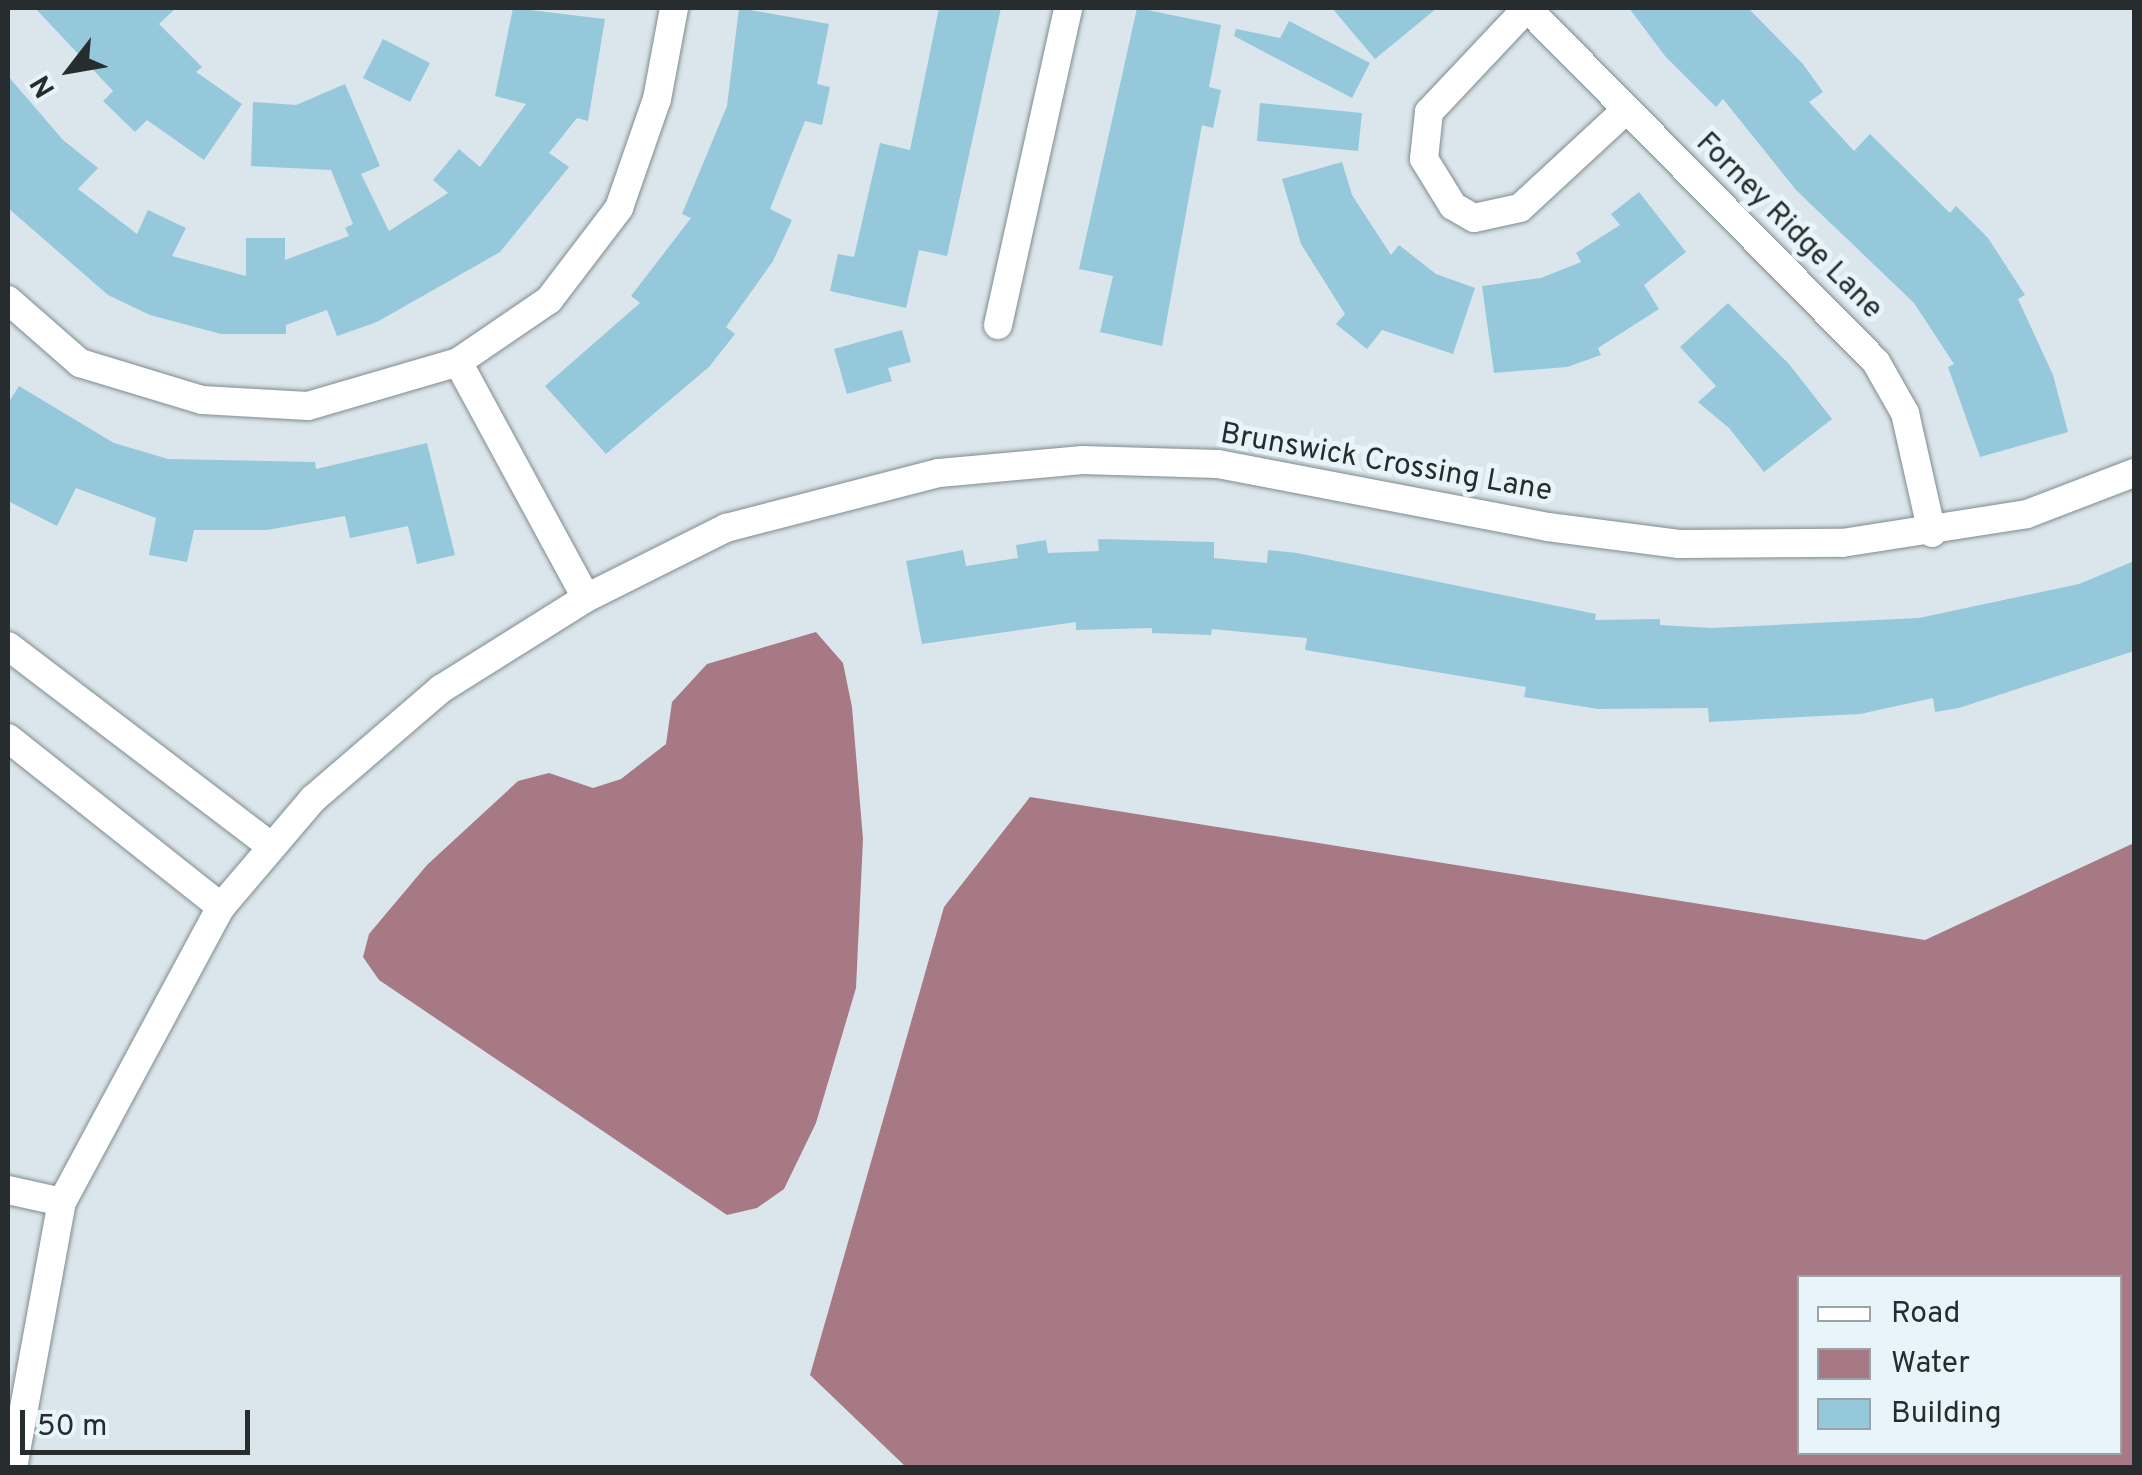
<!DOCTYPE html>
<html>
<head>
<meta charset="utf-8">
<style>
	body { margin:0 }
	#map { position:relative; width:2142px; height:1475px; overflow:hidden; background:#dae6eb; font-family:Overpass,sans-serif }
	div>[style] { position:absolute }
	.water>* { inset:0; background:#a67985 }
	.building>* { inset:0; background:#96c8dc }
	.roads { filter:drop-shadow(0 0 2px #808b90) drop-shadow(0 0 2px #808b90) }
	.minor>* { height:28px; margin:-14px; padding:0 14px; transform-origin:14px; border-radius:14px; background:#fff }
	span { translate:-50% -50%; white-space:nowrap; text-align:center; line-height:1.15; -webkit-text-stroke:10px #e7f4f9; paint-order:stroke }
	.street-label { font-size:30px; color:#272c2e }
	.frame { position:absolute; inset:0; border:10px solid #272c2e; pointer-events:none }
	.legend { position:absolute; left:1797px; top:1275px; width:325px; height:180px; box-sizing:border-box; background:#e7f4f9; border:2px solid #9aa4a8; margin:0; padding:12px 18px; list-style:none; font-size:30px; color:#272c2e }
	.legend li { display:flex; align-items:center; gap:20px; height:50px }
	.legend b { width:50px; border:2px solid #9aa4a8 }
	.north { position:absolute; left:20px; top:20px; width:100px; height:100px; -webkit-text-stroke:8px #e7f4f9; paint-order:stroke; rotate:239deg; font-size:28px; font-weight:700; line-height:40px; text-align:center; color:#272c2e }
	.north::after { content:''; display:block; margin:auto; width:35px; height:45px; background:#272c2e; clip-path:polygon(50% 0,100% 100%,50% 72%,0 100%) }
	.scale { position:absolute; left:20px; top:1410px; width:230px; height:45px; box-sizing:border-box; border:5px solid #272c2e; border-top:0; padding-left:12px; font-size:30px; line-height:35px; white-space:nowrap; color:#272c2e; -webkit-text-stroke:8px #e7f4f9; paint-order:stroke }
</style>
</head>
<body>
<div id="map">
	<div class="water">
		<div style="clip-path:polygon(816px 632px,843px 663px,852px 707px,863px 839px,856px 988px,816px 1123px,784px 1189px,757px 1208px,727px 1215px,379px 980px,363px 957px,369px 934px,427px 865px,518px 781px,549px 773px,593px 788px,621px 779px,666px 744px,672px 702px,707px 664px)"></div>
		<div style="clip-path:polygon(evenodd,1030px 797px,1925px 940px,2134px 843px,2134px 1467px,906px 1467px,810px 1375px,944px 907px,1030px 797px,1800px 1278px,2120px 1278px,2120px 1452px,1800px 1452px,1800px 1278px)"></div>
	</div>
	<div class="building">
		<div style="clip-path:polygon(35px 8px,176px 8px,159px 24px,202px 67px,196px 72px,242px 104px,204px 160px,147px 120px,135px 132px,103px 101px,113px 91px)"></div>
		<div style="clip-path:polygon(513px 8px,605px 19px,588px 121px,577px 118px,549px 153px,569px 167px,500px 252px,377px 322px,337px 336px,327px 310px,286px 325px,286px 334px,221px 334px,150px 315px,108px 295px,8px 208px,8px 76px,63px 140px,98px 168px,78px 189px,137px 234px,148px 210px,186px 228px,172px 256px,246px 276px,246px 238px,285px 238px,285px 260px,349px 236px,345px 228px,353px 224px,331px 170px,251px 166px,253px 102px,296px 105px,345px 84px,380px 166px,361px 174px,389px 231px,448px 193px,433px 180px,459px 149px,480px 167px,526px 104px,495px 96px)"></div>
		<div style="clip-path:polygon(739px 8px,829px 24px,817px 84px,830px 87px,822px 125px,805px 121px,770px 209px,792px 220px,773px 261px,726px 327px,735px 334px,709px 367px,606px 454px,545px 386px,640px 303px,631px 296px,691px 218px,682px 214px,727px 106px)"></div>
		<div style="clip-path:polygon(939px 8px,1001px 8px,947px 256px,919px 250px,906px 308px,830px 291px,838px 254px,854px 257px,880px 143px,910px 150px)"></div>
		<div style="clip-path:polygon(1137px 8px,1221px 25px,1209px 87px,1221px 90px,1213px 128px,1202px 125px,1162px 346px,1100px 332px,1113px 276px,1079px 269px)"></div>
		<div style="clip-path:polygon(1332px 8px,1437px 8px,1375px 59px)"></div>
		<div style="clip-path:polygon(1629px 8px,1748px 8px,1803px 64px,1823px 92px,1809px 102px,1854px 151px,1870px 134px,1950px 213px,1956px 206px,1988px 238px,2025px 295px,2018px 299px,2053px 375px,2068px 432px,1980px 457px,1948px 367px,1954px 364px,1914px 303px,1796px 190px,1723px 99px,1716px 107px,1665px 56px)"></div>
		<div style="clip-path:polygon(1289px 21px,1370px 63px,1352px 98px,1234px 36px,1236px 29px,1280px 38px)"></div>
		<div style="clip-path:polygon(383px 39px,430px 63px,410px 102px,363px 78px)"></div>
		<div style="clip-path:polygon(1260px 103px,1362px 113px,1358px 151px,1257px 141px)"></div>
		<div style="clip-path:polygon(1342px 162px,1352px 195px,1391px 255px,1399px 245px,1436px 274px,1475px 288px,1453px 354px,1382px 330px,1367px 349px,1336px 324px,1345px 314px,1301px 244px,1282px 179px)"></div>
		<div style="clip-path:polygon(1639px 192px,1686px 252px,1644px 285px,1659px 309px,1598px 348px,1601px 355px,1567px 367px,1494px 373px,1482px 286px,1541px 278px,1581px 262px,1576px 253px,1620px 225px,1611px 214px)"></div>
		<div style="clip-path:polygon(1728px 303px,1789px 364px,1832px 419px,1764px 472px,1729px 428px,1698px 402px,1716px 386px,1680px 347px)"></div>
		<div style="clip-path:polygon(902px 330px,911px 362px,888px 368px,892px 381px,847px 394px,834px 349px)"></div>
		<div style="clip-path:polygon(19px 386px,114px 443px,168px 459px,315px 462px,316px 469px,427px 443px,455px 555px,417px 564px,408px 526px,350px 538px,345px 516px,267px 530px,194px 530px,187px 562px,149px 555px,156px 518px,76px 488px,57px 526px,8px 501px,8px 403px)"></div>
		<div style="clip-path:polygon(1098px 539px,1214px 542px,1214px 558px,1267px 563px,1268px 550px,1297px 553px,1596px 614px,1595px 620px,1660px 619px,1660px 625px,1711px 628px,1919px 618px,2079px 584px,2134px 561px,2134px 651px,1959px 708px,1935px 712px,1933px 698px,1860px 714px,1709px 722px,1708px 708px,1598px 709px,1524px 697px,1526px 687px,1305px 650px,1307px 638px,1212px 629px,1211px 635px,1152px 633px,1152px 628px,1076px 630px,1076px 622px,922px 644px,906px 561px,963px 550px,966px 566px,1018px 558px,1016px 545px,1046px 540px,1048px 553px,1099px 551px)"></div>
	</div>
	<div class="roads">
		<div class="minor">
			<div style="left:1527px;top:8px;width:497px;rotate:45.4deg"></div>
			<div style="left:1876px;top:362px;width:59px;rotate:60.4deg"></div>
			<div style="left:1905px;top:413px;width:123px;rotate:77.3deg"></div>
			<div style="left:1527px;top:8px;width:143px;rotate:133.3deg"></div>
			<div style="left:1429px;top:112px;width:47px;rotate:96.1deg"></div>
			<div style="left:1424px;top:159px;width:55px;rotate:58.3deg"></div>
			<div style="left:1453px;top:206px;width:24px;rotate:30deg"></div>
			<div style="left:1474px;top:218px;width:47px;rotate:-12.3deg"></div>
			<div style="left:1520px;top:208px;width:144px;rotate:-42.8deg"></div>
			<div style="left:8px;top:300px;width:96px;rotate:41.2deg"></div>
			<div style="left:80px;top:363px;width:127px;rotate:16.9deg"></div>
			<div style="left:202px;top:400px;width:106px;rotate:3.2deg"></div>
			<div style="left:308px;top:406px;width:156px;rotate:-16.3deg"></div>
			<div style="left:458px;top:362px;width:110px;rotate:-34.3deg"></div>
			<div style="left:549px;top:300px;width:116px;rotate:-52.7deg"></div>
			<div style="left:619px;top:208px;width:115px;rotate:-70.8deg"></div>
			<div style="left:657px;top:99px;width:93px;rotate:-79.4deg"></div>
			<div style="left:998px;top:325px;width:325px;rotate:-77.5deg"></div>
			<div style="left:458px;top:362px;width:268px;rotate:61.5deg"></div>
			<div style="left:8px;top:646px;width:330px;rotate:37.3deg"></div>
			<div style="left:8px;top:738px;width:272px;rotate:38.4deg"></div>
			<div style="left:8px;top:1190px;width:55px;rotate:12.5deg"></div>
			<div style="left:13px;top:1468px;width:270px;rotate:-79.6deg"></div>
			<div style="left:62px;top:1202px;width:335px;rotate:-61.7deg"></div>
			<div style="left:221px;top:907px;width:142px;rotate:-49.6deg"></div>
			<div style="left:313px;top:799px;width:169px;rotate:-40.7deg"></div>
			<div style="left:441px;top:689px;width:171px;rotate:-32.1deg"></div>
			<div style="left:586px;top:598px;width:157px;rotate:-26.6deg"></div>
			<div style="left:726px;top:528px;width:220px;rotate:-14.5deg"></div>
			<div style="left:939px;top:473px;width:144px;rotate:-5.2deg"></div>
			<div style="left:1082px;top:460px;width:136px;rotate:1.7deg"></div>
			<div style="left:1218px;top:464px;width:336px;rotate:10.8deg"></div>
			<div style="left:1548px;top:527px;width:132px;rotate:7.4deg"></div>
			<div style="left:1679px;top:544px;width:163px;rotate:-0.4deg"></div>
			<div style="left:1842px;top:543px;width:187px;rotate:-8.9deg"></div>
			<div style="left:2027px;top:514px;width:115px;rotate:-21deg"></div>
		</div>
	</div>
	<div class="street-label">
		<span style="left:1788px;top:227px;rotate:45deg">Forney Ridge Lane</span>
		<span style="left:1386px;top:464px;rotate:10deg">Brunswick Crossing Lane</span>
	</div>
	<div class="frame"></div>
	<ul class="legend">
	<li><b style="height:12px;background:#fff"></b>Road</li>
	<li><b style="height:28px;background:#a67985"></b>Water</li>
	<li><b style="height:28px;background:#96c8dc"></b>Building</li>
	</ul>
	<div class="north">N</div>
	<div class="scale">50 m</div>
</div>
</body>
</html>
